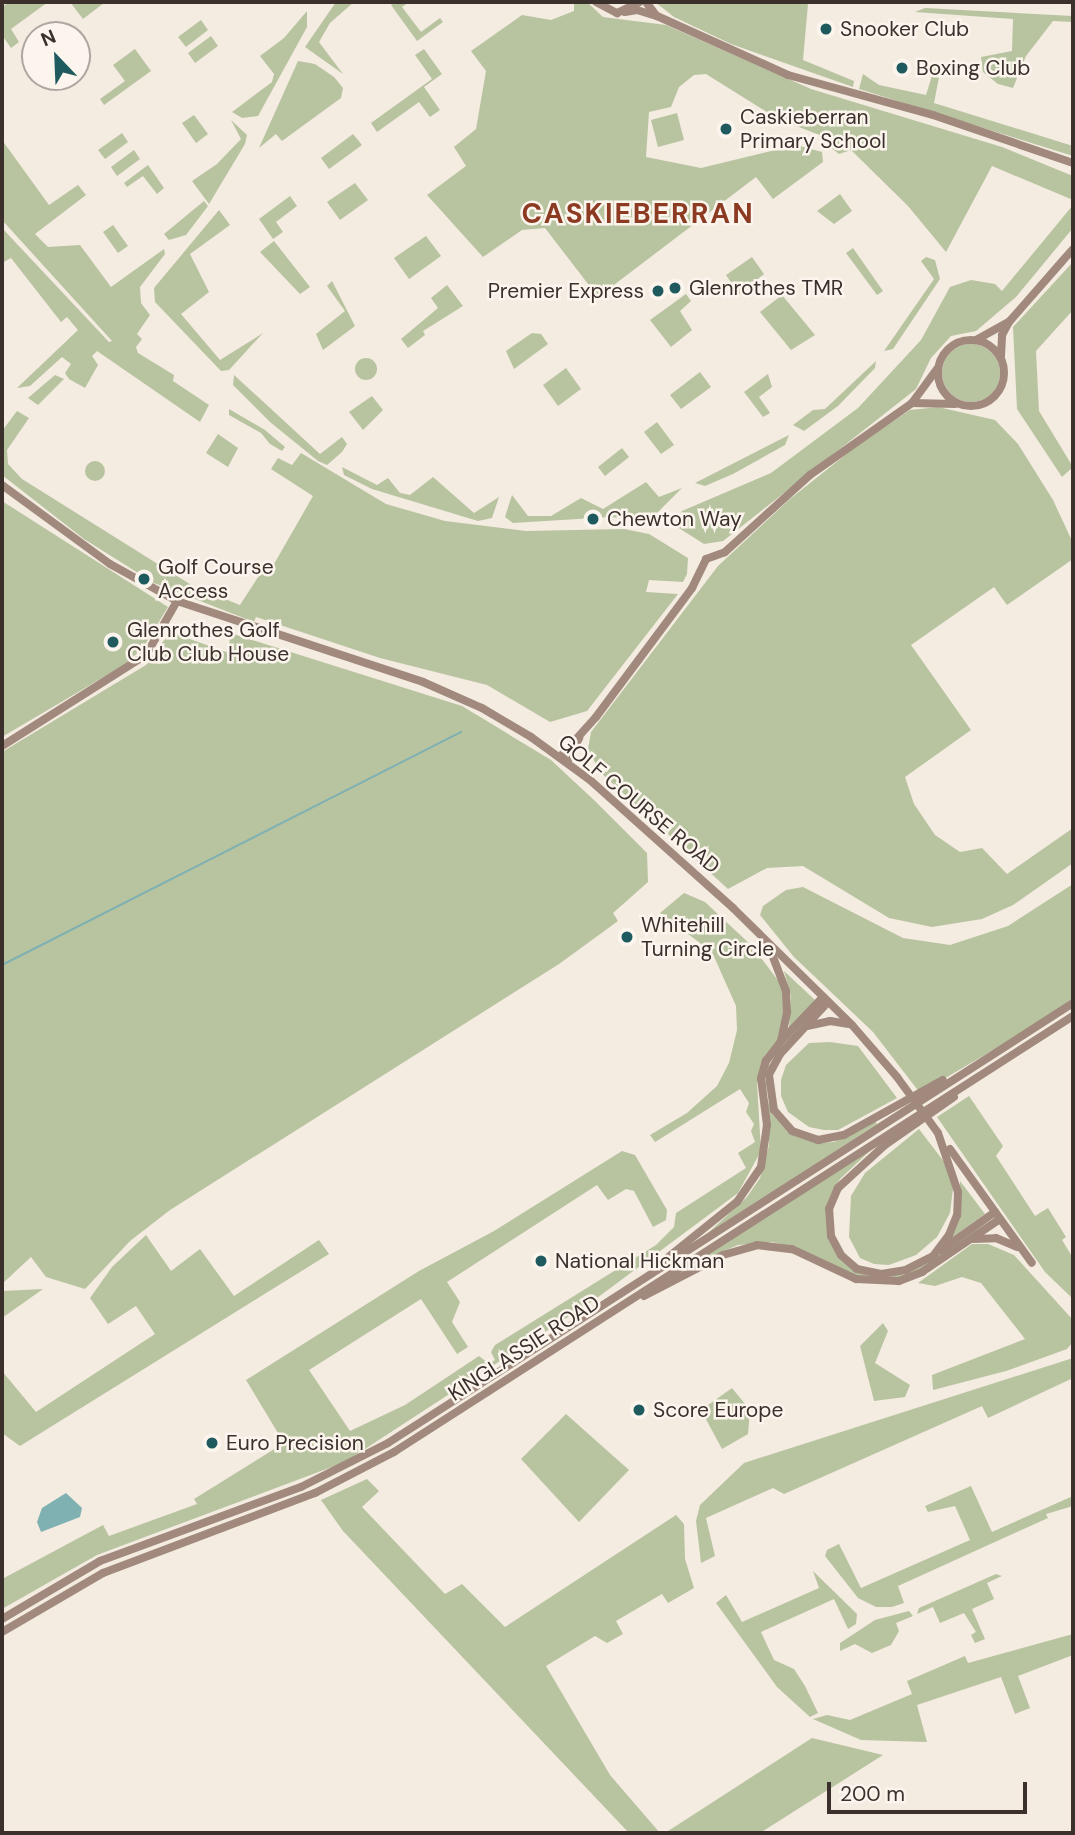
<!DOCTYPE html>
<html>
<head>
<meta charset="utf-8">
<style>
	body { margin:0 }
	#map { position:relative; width:1075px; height:1835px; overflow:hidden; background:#f4ebe1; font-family:"DM Sans",sans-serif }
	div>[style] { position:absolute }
	.green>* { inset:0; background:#b8c4a0 }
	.round { border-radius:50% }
	.water>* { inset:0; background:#7fb0b2 }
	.stream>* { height:2px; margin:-1px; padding:0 1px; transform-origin:1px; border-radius:1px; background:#7fb0b2 }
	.secondary>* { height:8px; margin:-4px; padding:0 4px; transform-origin:4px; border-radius:4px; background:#a18a7d }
	.secondary>.ring { margin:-4px; padding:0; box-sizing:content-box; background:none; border:8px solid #a18a7d; border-radius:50% }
	.secondary-bridge>* { height:8px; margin:-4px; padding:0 4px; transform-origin:4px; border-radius:4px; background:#a18a7d }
	.dots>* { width:19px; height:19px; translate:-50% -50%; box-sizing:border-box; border:4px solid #fbf5ee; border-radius:50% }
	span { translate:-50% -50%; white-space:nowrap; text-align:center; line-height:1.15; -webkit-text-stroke:5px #fbf5ee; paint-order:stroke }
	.poi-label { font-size:21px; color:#3b302b }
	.left { translate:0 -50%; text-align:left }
	.right { translate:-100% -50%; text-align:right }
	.street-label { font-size:21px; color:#3b302b }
	.district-label { font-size:28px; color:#8c3b22; font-weight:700; letter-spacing:2px }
	.frame { position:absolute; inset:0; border:4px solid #3b302b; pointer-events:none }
	.north { position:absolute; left:21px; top:21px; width:70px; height:70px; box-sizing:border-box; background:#fbf5ee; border:2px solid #aea6a0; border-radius:50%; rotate:337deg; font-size:19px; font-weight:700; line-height:28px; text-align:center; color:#3b302b }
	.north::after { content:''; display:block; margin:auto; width:24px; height:32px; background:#1f5a5e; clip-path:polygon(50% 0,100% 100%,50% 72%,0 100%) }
	.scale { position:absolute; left:827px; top:1782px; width:200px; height:32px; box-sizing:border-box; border:4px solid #3b302b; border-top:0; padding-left:9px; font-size:21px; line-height:24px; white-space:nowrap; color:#3b302b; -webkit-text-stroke:5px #fbf5ee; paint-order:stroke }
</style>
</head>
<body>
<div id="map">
	<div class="green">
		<div style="clip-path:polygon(9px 2px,48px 2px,11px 29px,19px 42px,11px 48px,2px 35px,2px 7px)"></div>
		<div style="clip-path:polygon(70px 2px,103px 2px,104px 3px,83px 19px)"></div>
		<div style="clip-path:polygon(336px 2px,354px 2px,330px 23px,319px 42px,343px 74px,305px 47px)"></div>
		<div style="clip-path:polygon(396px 2px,409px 2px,402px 7px,421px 32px,440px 18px,443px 22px,417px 41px,391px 5px)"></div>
		<div style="clip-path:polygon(574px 2px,587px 2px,603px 17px,666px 25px,811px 89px,1002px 147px,1073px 176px,1073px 200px,992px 166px,946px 252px,908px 206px,851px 150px,839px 154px,829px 146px,830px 139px,778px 119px,706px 74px,694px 75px,679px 87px,671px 107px,649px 112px,646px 157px,701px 168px,796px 145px,822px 152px,823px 162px,773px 199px,756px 177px,598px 297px,545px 228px,522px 230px,483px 257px,427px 195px,466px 166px,454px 147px,476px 129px,486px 71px,471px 51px,522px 15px,551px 20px,574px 11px)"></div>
		<div style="clip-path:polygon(655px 2px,808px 4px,803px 60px,854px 81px,853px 87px,731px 44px,674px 17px)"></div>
		<div style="clip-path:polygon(925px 8px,1073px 16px,1073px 22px,1053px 21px,1026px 56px,1013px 88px,998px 84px,983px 72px,981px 57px,1012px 51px,1013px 19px,915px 12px)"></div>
		<div style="clip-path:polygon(307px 11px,307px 27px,258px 116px,242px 118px,232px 112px,272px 82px,274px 74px,260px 56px,284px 38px)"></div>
		<div style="clip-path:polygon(201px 20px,208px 30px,186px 47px,178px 37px)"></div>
		<div style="clip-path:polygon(211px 36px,218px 46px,195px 63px,188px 53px)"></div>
		<div style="clip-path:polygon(135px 49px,151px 71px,104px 105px,100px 99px,125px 81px,113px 65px)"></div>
		<div style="clip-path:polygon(424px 49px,442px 74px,424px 87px,440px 110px,430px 117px,419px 102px,377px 132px,371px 123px,432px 79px,415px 55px)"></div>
		<div style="clip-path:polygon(298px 61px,315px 64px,334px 77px,343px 88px,341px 98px,282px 141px,276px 134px,259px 148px)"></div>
		<div style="clip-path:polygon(935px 66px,941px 67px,934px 103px,1073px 146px,1073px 156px,859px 89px,863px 74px,879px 85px,926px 95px)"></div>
		<div style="clip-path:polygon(677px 113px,684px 140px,658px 147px,651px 120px)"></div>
		<div style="clip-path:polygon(194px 115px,208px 134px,196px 143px,182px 123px)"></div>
		<div style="clip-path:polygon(231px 120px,247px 135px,245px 144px,209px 204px,192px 181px,217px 164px,241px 139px)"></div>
		<div style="clip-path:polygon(122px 133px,128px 142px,105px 159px,98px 150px)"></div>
		<div style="clip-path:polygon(353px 134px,362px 145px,329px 169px,321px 158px)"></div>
		<div style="clip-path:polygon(2px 140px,49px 205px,78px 185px,86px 195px,35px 234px,48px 247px,80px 245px,111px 287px,164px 249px,165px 254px,140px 287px,141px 303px,150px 315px,137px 334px,142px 339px,136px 347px,138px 353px,174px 375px,173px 381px,209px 405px,200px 422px,97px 351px,92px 356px,98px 365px,85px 388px,69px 379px,65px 373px,71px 364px,62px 357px,30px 386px,17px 388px,78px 330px,67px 317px,61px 322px,11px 258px,2px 263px,2px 228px,109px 342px,112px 341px,2px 220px)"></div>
		<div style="clip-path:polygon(134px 150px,140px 159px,117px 176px,111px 167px)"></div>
		<div style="clip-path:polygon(148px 165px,164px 188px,157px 194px,143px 176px,127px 187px,124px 183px)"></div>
		<div style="clip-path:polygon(355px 183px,368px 200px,340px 220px,327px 202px)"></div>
		<div style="clip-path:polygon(840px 194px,852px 211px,834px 224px,817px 211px)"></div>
		<div style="clip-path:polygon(290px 196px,297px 206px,276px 222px,283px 232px,273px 239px,259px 219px)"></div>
		<div style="clip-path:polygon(204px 201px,208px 206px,186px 235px,169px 240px,164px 234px)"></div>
		<div style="clip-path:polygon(1073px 205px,1073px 228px,1016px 297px,976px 331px,951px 336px,931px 358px,916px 389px,723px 541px,704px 544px,674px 525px,682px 511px,771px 473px,858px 408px,921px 340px,950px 287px,971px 280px,995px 284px,1002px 291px)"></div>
		<div style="clip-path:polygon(219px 210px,230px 225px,190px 254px,209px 292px,181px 314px,220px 360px,263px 333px,229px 370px,221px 371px,155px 302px,154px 288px)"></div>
		<div style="clip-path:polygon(113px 225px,128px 246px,118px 253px,103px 232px)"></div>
		<div style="clip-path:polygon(426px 236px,441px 256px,409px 279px,394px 258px)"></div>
		<div style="clip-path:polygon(274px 241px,310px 287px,300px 294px,260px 252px)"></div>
		<div style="clip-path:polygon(853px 248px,883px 291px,877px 295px,846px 253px)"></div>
		<div style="clip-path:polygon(752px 257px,764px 274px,739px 294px,726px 275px)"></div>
		<div style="clip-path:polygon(926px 257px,935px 260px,940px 279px,893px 349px,884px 351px,934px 279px,921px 261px)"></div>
		<div style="clip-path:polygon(1073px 262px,1073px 310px,1036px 351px,1039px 411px,1073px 467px,1062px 477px,1017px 409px,1013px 327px)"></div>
		<div style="clip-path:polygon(332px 281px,355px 326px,323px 350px,316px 334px,345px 311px,327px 286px)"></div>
		<div style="clip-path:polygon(447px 285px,463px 306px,423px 331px,425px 335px,408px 348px,401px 339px,438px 308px,431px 298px)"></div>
		<div style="clip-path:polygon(686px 294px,691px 301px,680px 311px,692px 330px,671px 347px,650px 320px)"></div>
		<div style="clip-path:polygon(782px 295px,815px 335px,791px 350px,760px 312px)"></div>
		<div style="clip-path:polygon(532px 333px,541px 334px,548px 344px,514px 369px,506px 351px)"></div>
		<div class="round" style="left:942px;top:344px;width:58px;height:58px"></div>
		<div class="round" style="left:355px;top:358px;width:22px;height:22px"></div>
		<div style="clip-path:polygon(876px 361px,875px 368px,838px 406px,804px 431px,793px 425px,813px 410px,825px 409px)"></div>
		<div style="clip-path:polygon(566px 368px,581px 389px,558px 406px,543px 385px)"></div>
		<div style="clip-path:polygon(700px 372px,711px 387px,681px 409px,670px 395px)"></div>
		<div style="clip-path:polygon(768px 374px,772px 387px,759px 397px,770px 413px,763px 417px,744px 392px)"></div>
		<div style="clip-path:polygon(55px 375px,64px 379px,38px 405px,28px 398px)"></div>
		<div style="clip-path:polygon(234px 375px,320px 454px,342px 437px,347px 444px,342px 452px,327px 465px,318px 461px,270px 422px,233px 385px)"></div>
		<div style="clip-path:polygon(372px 396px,383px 410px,363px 430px,349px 412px)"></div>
		<div style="clip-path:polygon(938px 407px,995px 420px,1018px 444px,1053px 500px,1073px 543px,1073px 559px,1007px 605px,994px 587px,911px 645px,971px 730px,905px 777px,914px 804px,935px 835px,960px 852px,982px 848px,1007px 874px,1073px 828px,1073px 863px,1013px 905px,982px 919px,932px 927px,889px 918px,803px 866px,767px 868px,728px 889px,600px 772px,588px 749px,591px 732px,718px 566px,790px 499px,859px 444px,910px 410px)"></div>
		<div style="clip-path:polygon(229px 409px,265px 430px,285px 447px,282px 451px,270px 444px,261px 433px,229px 415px)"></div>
		<div style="clip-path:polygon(17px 411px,29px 418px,7px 450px,8px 464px,22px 479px,193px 586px,240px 605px,262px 571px,270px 571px,313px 496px,271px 469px,278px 458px,292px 465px,301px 453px,386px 504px,445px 521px,526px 531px,624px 529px,649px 534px,688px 558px,687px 574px,683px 582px,649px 580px,646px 592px,678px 594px,587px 711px,550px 722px,487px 685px,380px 658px,256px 617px,254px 622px,154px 583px,84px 539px,2px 475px,2px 431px)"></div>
		<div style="clip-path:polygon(657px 422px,674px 445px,661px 454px,644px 432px)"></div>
		<div style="clip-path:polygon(218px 434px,238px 448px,228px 467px,206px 453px)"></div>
		<div style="clip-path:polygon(789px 435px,785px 445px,733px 474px,705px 486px,695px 483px)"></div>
		<div style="clip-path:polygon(622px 448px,629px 457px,605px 476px,598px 467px)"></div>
		<div class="round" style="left:85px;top:461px;width:20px;height:20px"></div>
		<div style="clip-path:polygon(342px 467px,377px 485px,388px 478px,400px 493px,410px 495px,433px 477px,474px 513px,499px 497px,492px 518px,478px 521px,372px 489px,344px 475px)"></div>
		<div style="clip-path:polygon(646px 482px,659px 497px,682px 488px,656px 514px,635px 519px,610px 517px,513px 523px,505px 517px,512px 495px,528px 516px,551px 516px,581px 498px,603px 509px)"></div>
		<div style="clip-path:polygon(2px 501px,168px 607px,143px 648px,124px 665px,2px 737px)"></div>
		<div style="clip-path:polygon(170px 632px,229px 653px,230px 633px,462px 706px,551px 760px,595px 801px,647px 853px,648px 882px,613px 913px,618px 921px,559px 964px,170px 1210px,130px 1241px,85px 1289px,46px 1277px,31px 1257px,2px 1284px,2px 752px,146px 665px)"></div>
		<div style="clip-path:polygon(1073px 884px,1073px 1003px,920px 1093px,873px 1032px,794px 957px,760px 915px,763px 906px,786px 890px,803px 887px,903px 938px,950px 945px,1008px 926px)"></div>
		<div style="clip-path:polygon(684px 893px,705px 902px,752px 946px,786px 991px,786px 1022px,757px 1083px,761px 1151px,738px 1193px,597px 1298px,345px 1462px,97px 1555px,2px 1609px,4px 1578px,103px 1525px,109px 1536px,197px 1504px,194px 1499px,284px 1443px,246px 1380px,419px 1271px,494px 1231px,622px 1151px,635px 1155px,667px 1210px,666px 1220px,653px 1227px,634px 1191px,626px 1189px,608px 1200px,597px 1185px,447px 1282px,460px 1302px,452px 1322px,468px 1347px,457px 1354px,421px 1299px,309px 1370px,350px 1431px,405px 1405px,479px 1356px,489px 1364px,495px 1360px,491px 1352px,495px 1345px,656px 1245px,674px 1227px,676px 1213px,746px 1168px,738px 1153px,755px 1142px,751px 1131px,754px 1124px,746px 1112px,749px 1103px,740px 1089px,655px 1142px,650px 1135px,687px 1113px,717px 1086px,729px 1063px,737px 1030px,736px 1006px,712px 952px,660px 913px)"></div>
		<div style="clip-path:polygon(784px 971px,815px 1000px,789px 1028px,791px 997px)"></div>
		<div style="clip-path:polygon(818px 1006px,769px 1066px,766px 1095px,772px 1114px,791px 1134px,817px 1143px,834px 1142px,875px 1121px,877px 1124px,707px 1234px,747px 1197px,760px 1178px,769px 1145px,764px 1088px,768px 1066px)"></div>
		<div style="clip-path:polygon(830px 1042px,858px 1046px,897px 1098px,838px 1130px,824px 1130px,809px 1127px,788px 1112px,781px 1096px,781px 1080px,786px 1065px,809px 1043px)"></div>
		<div style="clip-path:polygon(969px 1096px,1003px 1146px,996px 1156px,1035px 1216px,1048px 1208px,1066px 1237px,1062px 1240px,1073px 1258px,1073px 1299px,1045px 1272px,937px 1117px)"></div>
		<div style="clip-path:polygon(919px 1129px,948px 1167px,953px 1189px,950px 1213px,937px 1237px,916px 1255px,889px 1265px,874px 1264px,860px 1258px,849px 1237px,851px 1196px,865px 1173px)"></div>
		<div style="clip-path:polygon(873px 1148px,840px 1179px,826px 1208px,829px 1241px,852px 1269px,874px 1277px,906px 1274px,988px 1222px,926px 1266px,912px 1274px,893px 1279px,859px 1277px,799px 1249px,772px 1242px,738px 1245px,691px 1265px)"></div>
		<div style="clip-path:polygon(960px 1181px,985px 1214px,951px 1238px,960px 1212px)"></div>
		<div style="clip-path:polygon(146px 1235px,171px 1271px,200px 1249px,234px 1296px,319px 1240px,329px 1254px,20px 1446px,2px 1433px,2px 1371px,36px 1412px,155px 1334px,136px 1306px,108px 1324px,90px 1298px,112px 1267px)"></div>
		<div style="clip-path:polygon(972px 1244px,988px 1244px,1014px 1255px,1073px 1320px,1073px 1342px,1067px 1349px,1006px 1371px,933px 1390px,932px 1375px,1025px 1339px,981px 1283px,962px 1277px,935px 1286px,918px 1283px)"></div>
		<div style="clip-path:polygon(43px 1289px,2px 1318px,2px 1291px)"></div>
		<div style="clip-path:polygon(883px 1323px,888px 1331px,875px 1363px,910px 1385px,905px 1397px,874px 1401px,860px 1346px)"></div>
		<div style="clip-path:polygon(1073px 1358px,1073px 1378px,988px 1418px,982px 1406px,784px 1494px,773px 1488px,706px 1518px,715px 1556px,701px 1563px,696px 1521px,700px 1505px,744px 1463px)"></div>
		<div style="clip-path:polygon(732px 1388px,750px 1410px,748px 1434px,722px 1449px,701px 1410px)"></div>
		<div style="clip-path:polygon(566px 1414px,629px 1470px,579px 1522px,521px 1459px)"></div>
		<div style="clip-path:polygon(367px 1479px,379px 1491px,362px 1507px,445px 1594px,462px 1584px,505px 1627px,676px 1515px,684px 1524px,685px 1559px,694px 1588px,668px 1603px,662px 1594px,616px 1621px,623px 1634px,607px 1643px,595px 1636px,546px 1666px,610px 1775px,660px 1833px,629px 1833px,343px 1531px,321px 1500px)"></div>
		<div style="clip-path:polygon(971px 1486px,992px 1532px,1073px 1496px,1073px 1506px,1046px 1514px,1048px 1518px,898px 1586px,904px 1603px,892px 1607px,876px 1607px,858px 1598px,825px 1556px,827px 1550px,839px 1544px,861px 1588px,970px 1540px,955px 1506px,928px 1512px,925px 1506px)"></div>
		<div style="clip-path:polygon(813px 1571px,857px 1614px,856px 1624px,848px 1629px,834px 1599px,761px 1632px,774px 1660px,794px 1669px,805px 1686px,818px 1713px,810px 1717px,777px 1687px,716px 1603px,726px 1595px,742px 1622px,819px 1588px)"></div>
		<div style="clip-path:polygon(996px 1574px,1002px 1576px,987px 1583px,994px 1599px,972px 1609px,985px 1639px,975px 1643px,971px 1635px,976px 1632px,964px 1613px,940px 1623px,933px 1607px,917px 1614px,919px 1608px)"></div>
		<div style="clip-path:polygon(909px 1611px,913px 1616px,896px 1623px,899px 1631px,891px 1645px,872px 1653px,855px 1644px,840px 1651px,840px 1643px,875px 1620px)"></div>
		<div style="clip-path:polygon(1073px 1634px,1073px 1655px,1018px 1676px,1030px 1708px,1015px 1714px,1001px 1677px,917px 1705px,927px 1742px,861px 1740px,813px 1719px,827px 1715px,850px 1720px,912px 1694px,907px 1681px,965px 1656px,968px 1663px)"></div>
		<div style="clip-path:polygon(812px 1738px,883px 1755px,760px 1833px,665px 1833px)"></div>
	</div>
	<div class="water">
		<div style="clip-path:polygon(66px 1493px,82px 1508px,80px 1517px,41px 1532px,37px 1522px,42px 1508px)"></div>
	</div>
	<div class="stream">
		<div style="left:2px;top:965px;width:515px;rotate:-26.91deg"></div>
	</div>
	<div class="secondary">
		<div style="left:596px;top:2px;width:24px;rotate:28deg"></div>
		<div style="left:617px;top:13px;width:25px;rotate:-26deg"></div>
		<div style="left:646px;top:2px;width:15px;rotate:53deg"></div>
		<div style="left:625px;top:12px;width:12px;rotate:-9deg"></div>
		<div style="left:637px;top:10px;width:21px;rotate:17deg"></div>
		<div style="left:657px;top:16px;width:144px;rotate:24.2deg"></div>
		<div style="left:788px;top:75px;width:150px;rotate:15.4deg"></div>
		<div style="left:933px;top:115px;width:148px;rotate:18.9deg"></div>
		<div class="ring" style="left:938px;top:340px;width:58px;height:58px"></div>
		<div style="left:976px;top:340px;width:35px;rotate:-29deg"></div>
		<div style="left:1001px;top:356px;width:21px;rotate:-87deg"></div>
		<div style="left:1002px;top:335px;width:15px;rotate:-62deg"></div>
		<div style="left:1009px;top:322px;width:97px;rotate:-48.8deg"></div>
		<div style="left:912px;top:403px;width:43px;rotate:1.3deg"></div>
		<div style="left:2px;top:485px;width:134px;rotate:36.2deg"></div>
		<div style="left:110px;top:564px;width:77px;rotate:28.9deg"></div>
		<div style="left:177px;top:601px;width:259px;rotate:18.2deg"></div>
		<div style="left:423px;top:682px;width:64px;rotate:23.8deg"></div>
		<div style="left:482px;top:708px;width:57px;rotate:30.6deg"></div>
		<div style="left:531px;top:737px;width:73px;rotate:36.1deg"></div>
		<div style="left:590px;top:780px;width:192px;rotate:41.8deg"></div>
		<div style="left:733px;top:908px;width:167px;rotate:44.5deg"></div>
		<div style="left:852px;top:1025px;width:69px;rotate:49.1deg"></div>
		<div style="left:2px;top:746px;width:170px;rotate:-32.3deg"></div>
		<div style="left:146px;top:655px;width:62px;rotate:-60.1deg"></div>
		<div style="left:560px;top:757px;width:54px;rotate:-48deg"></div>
		<div style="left:596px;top:717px;width:161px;rotate:-53.3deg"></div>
		<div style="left:692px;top:588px;width:32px;rotate:-64deg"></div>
		<div style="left:706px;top:559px;width:20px;rotate:-20deg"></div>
		<div style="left:725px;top:552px;width:115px;rotate:-42.2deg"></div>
		<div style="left:810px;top:475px;width:125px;rotate:-35.2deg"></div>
		<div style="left:912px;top:403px;width:42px;rotate:-53.7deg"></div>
		<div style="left:567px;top:762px;width:27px;rotate:-63deg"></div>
		<div style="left:828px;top:1002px;width:71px;rotate:132.7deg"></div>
		<div style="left:780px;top:1054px;width:24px;rotate:118deg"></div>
		<div style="left:769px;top:1075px;width:35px;rotate:82deg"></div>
		<div style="left:774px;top:1110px;width:28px;rotate:49deg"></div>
		<div style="left:792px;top:1131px;width:28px;rotate:19deg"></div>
		<div style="left:818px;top:1140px;width:26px;rotate:-11deg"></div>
		<div style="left:844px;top:1135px;width:113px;rotate:-29.1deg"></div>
		<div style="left:807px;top:1026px;width:24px;rotate:-12deg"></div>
		<div style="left:830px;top:1021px;width:19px;rotate:9deg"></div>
		<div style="left:783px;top:1039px;width:58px;rotate:-46.4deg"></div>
		<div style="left:938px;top:1133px;width:62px;rotate:71.3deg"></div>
		<div style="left:958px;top:1192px;width:23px;rotate:92deg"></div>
		<div style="left:957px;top:1215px;width:22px;rotate:112deg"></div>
		<div style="left:949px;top:1235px;width:26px;rotate:127deg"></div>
		<div style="left:933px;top:1256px;width:30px;rotate:153deg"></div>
		<div style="left:906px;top:1270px;width:25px;rotate:171deg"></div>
		<div style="left:881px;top:1274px;width:25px;rotate:-168deg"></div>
		<div style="left:857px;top:1269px;width:21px;rotate:-139deg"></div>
		<div style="left:841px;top:1255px;width:21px;rotate:-118deg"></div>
		<div style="left:831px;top:1236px;width:27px;rotate:-94deg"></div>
		<div style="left:829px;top:1209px;width:23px;rotate:-67deg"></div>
		<div style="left:838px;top:1188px;width:64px;rotate:-42.5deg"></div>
		<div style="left:885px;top:1145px;width:84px;rotate:-34.8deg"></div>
		<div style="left:950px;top:1149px;width:140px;rotate:54.3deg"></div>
		<div style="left:973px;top:1239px;width:23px;rotate:-2deg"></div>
		<div style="left:996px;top:1238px;width:23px;rotate:23deg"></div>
		<div style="left:941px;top:1250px;width:66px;rotate:-35.1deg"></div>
		<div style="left:667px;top:1258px;width:90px;rotate:-38.7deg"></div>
		<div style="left:737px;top:1202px;width:42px;rotate:-55.6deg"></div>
		<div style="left:761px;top:1167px;width:42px;rotate:-81.9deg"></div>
		<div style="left:767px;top:1125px;width:47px;rotate:-97.3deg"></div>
		<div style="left:761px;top:1078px;width:18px;rotate:-74deg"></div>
		<div style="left:766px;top:1061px;width:25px;rotate:-53deg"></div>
		<div style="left:781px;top:1041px;width:30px;rotate:-78deg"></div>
		<div style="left:787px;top:1012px;width:21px;rotate:-93deg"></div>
		<div style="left:786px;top:991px;width:45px;rotate:-110.9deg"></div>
		<div style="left:644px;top:1296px;width:89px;rotate:-27.4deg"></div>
		<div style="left:723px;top:1255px;width:35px;rotate:-16deg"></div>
		<div style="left:757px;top:1245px;width:35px;rotate:7deg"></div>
		<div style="left:792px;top:1249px;width:71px;rotate:25.1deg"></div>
		<div style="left:856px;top:1279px;width:43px;rotate:2.7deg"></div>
		<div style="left:899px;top:1281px;width:25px;rotate:-21deg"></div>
		<div style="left:922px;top:1272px;width:94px;rotate:-34.2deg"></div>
		<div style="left:2px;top:1619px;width:114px;rotate:-30.6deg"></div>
		<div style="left:100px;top:1561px;width:214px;rotate:-20.2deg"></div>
		<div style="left:301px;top:1487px;width:97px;rotate:-26.8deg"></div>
		<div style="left:388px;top:1443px;width:814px;rotate:-32.71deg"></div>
		<div style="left:2px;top:1632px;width:117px;rotate:-30.3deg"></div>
		<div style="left:103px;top:1573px;width:227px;rotate:-20.7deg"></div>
		<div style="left:315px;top:1493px;width:89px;rotate:-27.4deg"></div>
		<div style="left:394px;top:1452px;width:807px;rotate:-32.71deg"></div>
	</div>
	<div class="secondary-bridge">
		<div style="left:897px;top:1077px;width:69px;rotate:53.8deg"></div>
	</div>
	<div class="dots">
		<div style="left:826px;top:29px;background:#1f5a5e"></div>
		<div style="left:902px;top:68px;background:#1f5a5e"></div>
		<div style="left:726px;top:129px;background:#1f5a5e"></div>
		<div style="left:675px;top:288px;background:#1f5a5e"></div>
		<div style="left:658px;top:291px;background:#1f5a5e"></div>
		<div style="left:593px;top:519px;background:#1f5a5e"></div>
		<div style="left:144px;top:579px;background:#1f5a5e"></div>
		<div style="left:113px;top:642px;background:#1f5a5e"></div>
		<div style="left:627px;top:937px;background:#1f5a5e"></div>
		<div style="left:541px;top:1261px;background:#1f5a5e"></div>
		<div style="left:639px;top:1410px;background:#1f5a5e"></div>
		<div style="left:212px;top:1443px;background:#1f5a5e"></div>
	</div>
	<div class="poi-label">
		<span class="left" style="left:840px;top:29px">Snooker Club</span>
		<span class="left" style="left:916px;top:68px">Boxing Club</span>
		<span class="left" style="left:740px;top:129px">Caskieberran<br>Primary School</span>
		<span class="left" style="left:689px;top:288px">Glenrothes TMR</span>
		<span class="right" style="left:644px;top:291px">Premier Express</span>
		<span class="left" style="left:607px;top:519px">Chewton Way</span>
		<span class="left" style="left:158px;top:579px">Golf Course<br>Access</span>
		<span class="left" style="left:127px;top:642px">Glenrothes Golf<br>Club Club House</span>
		<span class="left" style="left:641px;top:937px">Whitehill<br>Turning Circle</span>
		<span class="left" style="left:555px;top:1261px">National Hickman</span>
		<span class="left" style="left:653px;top:1410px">Score Europe</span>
		<span class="left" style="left:226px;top:1443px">Euro Precision</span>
	</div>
	<div class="street-label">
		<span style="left:639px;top:804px;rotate:40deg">GOLF COURSE ROAD</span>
		<span style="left:524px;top:1348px;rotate:-33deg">KINGLASSIE ROAD</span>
	</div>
	<div class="district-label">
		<span style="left:638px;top:214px">CASKIEBERRAN</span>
	</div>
	<div class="frame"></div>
	<div class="north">N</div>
	<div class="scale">200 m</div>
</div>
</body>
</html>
